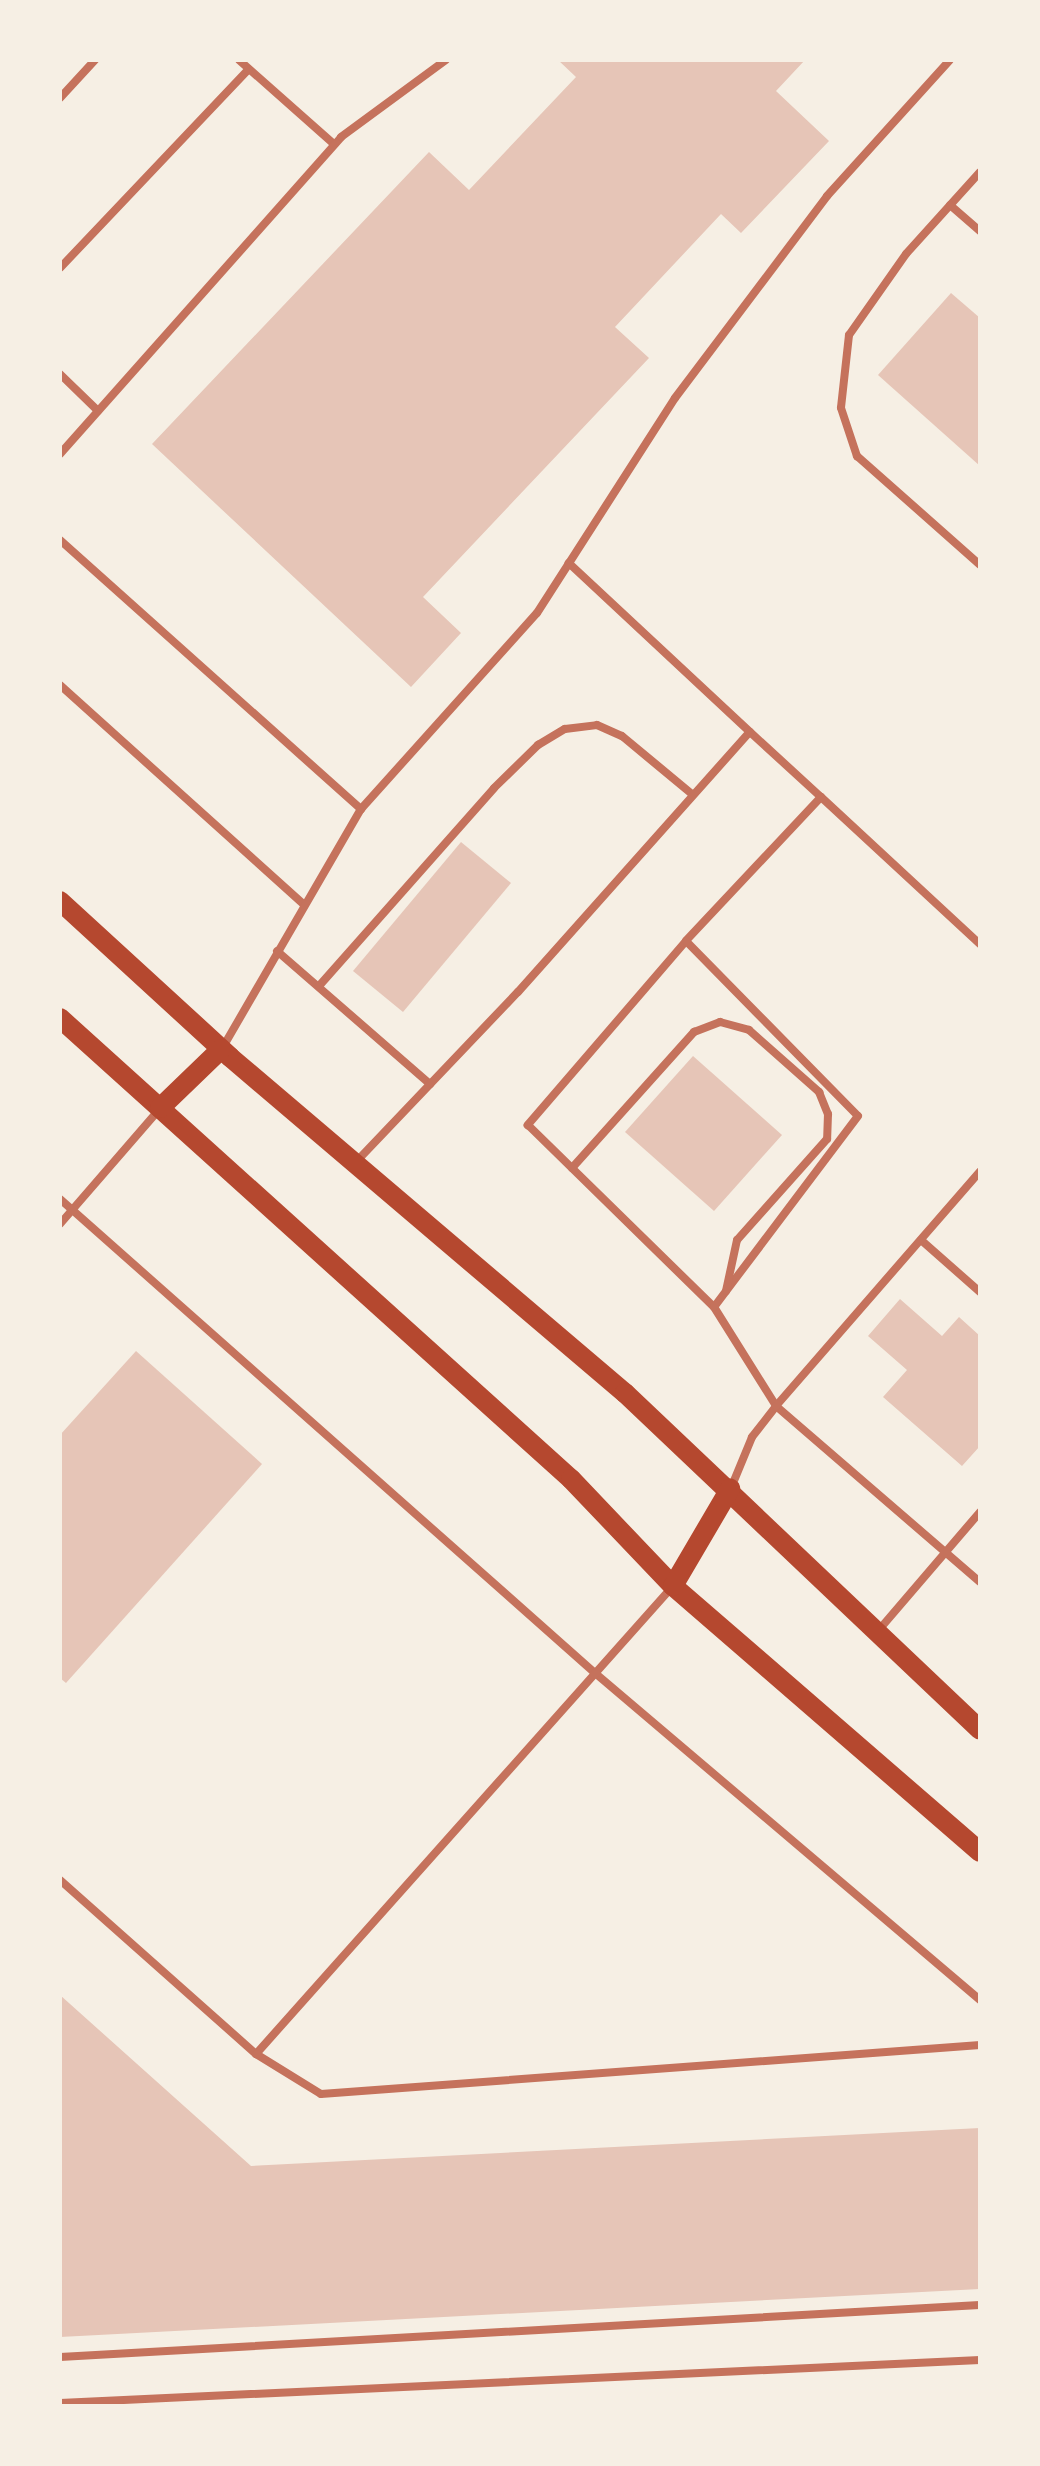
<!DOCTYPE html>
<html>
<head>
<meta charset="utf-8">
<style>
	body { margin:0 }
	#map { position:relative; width:1040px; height:2466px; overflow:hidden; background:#f6efe4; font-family:Raleway,sans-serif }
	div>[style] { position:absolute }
	.building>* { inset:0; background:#e6c5b7 }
	.service>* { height:8px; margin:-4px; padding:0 4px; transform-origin:4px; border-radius:4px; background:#c5725c }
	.secondary>* { height:20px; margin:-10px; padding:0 10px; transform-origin:10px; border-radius:10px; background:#b5482f }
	span { translate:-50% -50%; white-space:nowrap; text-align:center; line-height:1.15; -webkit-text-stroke:9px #f6efe4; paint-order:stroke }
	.frame { position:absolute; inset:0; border:62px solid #f6efe4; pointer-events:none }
</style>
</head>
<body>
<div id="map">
	<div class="building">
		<div style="clip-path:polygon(558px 60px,805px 60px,776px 91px,829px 141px,741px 233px,721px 214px,615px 327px,649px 358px,423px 597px,461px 633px,411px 687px,152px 444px,429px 152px,469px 190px,576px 77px)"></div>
		<div style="clip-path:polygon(951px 293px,980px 318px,980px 466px,878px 375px)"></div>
		<div style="clip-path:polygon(461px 842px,511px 883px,403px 1012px,353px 971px)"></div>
		<div style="clip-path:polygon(693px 1056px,782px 1135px,714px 1211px,625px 1132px)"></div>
		<div style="clip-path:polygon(900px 1299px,942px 1336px,959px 1317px,980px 1336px,980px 1446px,962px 1466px,883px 1397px,907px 1370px,868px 1336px)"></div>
		<div style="clip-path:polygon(136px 1351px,262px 1464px,66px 1683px,60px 1678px,60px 1435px)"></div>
		<div style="clip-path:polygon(60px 1995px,251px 2166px,980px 2128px,980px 2289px,60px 2337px)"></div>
	</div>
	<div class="service">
		<div style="left:239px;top:60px;width:127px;rotate:41.5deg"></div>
		<div style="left:60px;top:98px;width:52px;rotate:-47.4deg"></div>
		<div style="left:980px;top:172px;width:110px;rotate:132.1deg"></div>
		<div style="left:906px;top:254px;width:99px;rotate:125.1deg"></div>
		<div style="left:849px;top:335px;width:73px;rotate:96.3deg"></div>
		<div style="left:841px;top:408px;width:51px;rotate:71.6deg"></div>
		<div style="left:857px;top:456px;width:164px;rotate:41.5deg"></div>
		<div style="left:950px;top:205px;width:40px;rotate:41deg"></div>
		<div style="left:60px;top:268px;width:274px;rotate:-46.5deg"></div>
		<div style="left:60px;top:374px;width:53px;rotate:44.2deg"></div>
		<div style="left:60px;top:454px;width:424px;rotate:-48.4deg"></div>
		<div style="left:341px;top:137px;width:130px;rotate:-36.3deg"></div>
		<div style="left:60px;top:540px;width:404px;rotate:41.8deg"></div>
		<div style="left:60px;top:685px;width:327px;rotate:42deg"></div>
		<div style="left:750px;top:732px;width:96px;rotate:42.5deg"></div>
		<div style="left:821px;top:797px;width:197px;rotate:133.2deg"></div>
		<div style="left:686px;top:941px;width:243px;rotate:130.7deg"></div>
		<div style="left:528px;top:1125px;width:260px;rotate:44.4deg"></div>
		<div style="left:714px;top:1307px;width:117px;rotate:57.9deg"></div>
		<div style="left:776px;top:1406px;width:269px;rotate:40.8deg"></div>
		<div style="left:821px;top:797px;width:217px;rotate:42.8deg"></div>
		<div style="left:686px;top:941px;width:245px;rotate:45.5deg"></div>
		<div style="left:858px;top:1116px;width:239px;rotate:127deg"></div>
		<div style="left:277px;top:951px;width:203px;rotate:41deg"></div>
		<div style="left:319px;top:986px;width:264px;rotate:-48.5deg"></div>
		<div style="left:494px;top:788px;width:62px;rotate:-44.3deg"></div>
		<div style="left:538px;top:745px;width:31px;rotate:-31deg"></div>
		<div style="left:565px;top:729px;width:32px;rotate:-7deg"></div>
		<div style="left:597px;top:725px;width:27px;rotate:24deg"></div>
		<div style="left:622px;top:736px;width:92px;rotate:39.7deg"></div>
		<div style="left:223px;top:1047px;width:275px;rotate:-59.9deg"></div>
		<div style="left:361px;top:809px;width:263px;rotate:-48.1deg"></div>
		<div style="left:537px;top:613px;width:255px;rotate:-57.3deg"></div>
		<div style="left:675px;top:398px;width:253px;rotate:-53deg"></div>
		<div style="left:827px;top:196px;width:183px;rotate:-47.9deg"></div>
		<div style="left:355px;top:1163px;width:236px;rotate:-46.4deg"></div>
		<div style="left:518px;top:992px;width:348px;rotate:-48.3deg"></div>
		<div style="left:750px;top:732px;width:248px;rotate:-137deg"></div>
		<div style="left:572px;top:1168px;width:183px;rotate:-48.1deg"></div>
		<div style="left:694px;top:1032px;width:28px;rotate:-21deg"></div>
		<div style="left:720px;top:1022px;width:30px;rotate:15deg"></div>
		<div style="left:749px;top:1030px;width:94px;rotate:41.5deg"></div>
		<div style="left:819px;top:1092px;width:24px;rotate:68deg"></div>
		<div style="left:828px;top:1114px;width:25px;rotate:92deg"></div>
		<div style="left:827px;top:1139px;width:135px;rotate:131.7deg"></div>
		<div style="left:737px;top:1240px;width:52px;rotate:102.2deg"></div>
		<div style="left:60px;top:1199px;width:715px;rotate:41.54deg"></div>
		<div style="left:595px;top:1673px;width:505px;rotate:40.34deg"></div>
		<div style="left:60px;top:1224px;width:150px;rotate:-49.1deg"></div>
		<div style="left:921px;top:1240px;width:79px;rotate:41.4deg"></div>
		<div style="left:731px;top:1488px;width:55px;rotate:-67.6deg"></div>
		<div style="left:752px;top:1437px;width:39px;rotate:-52deg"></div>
		<div style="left:776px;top:1406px;width:311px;rotate:-49deg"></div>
		<div style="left:878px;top:1631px;width:157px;rotate:-49.4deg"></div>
		<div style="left:60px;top:1880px;width:262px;rotate:41.6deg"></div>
		<div style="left:256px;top:2054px;width:627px;rotate:-48.3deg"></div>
		<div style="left:256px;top:2054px;width:76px;rotate:31.6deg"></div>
		<div style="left:321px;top:2094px;width:661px;rotate:-4.25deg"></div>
		<div style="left:60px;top:2357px;width:921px;rotate:-3.24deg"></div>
		<div style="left:60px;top:2403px;width:921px;rotate:-2.68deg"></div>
	</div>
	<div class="secondary">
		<div style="left:60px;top:901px;width:231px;rotate:42.5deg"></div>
		<div style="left:230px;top:1057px;width:519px;rotate:40.39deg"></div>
		<div style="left:625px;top:1393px;width:489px;rotate:43.5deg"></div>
		<div style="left:60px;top:1018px;width:688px;rotate:42.06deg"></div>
		<div style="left:571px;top:1479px;width:148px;rotate:46.4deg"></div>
		<div style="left:673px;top:1586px;width:406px;rotate:40.9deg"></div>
		<div style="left:160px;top:1108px;width:85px;rotate:-44deg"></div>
		<div style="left:673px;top:1586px;width:113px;rotate:-59.6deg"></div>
	</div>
	<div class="frame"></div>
</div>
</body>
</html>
